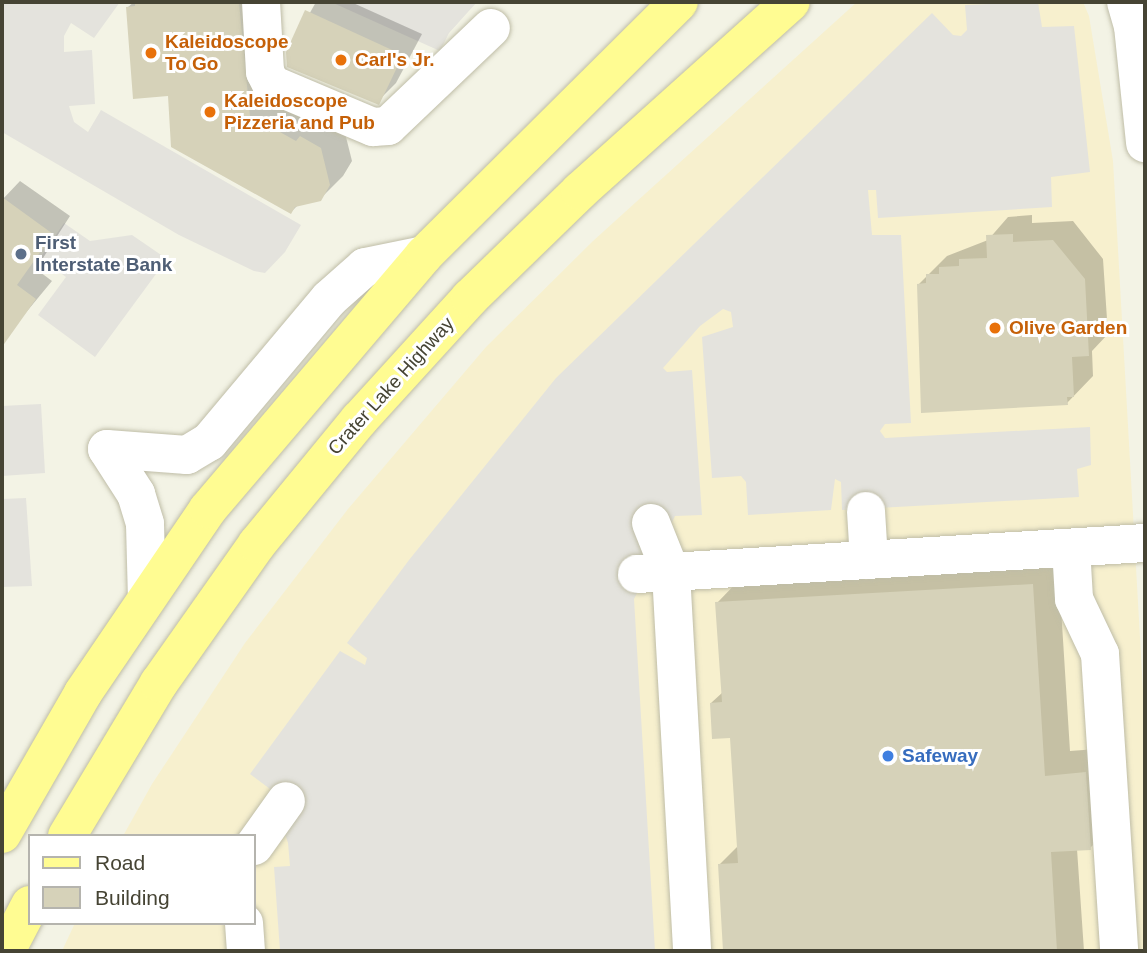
<!DOCTYPE html>
<html>
<head>
<meta charset="utf-8">
<style>
	body { margin:0 }
	#map { position:relative; width:1147px; height:953px; overflow:hidden; background:#f3f3e5; font-family:Arial,sans-serif }
	div>[style] { position:absolute }
	.commercial>* { inset:0; background:#f7f0ce }
	.parking>* { inset:0; background:#e4e3dd }
	.shadow>* { inset:0; background:#0003 }
	.building>* { inset:0; background:#d6d2b9 }
	.roads { filter:drop-shadow(0 0 2px #bfbda7) drop-shadow(0 0 2px #bfbda7) }
	.minor>* { height:38px; margin:-19px; padding:0 19px; transform-origin:19px; border-radius:19px; background:#fff }
	.major>* { height:38px; margin:-19px; padding:0 19px; transform-origin:19px; border-radius:19px; background:#fffc92 }
	.dots>* { width:19px; height:19px; translate:-50% -50%; box-sizing:border-box; border:4px solid #fff; border-radius:50% }
	span { translate:-50% -50%; white-space:nowrap; text-align:center; line-height:1.15; -webkit-text-stroke:6px #fff; paint-order:stroke }
	.food-label { font-size:19px; color:#c56008; font-weight:700 }
	.left { translate:0 -50%; text-align:left }
	.service-label { font-size:19px; color:#4e5e75; font-weight:700 }
	.street-label { font-size:19px; color:#464434 }
	.shop-label { font-size:19px; color:#366cbe; font-weight:700 }
	.frame { position:absolute; inset:0; border:4px solid #464434; pointer-events:none }
	.legend { position:absolute; left:28px; top:834px; width:228px; height:91px; box-sizing:border-box; background:#fff; border:2px solid #b5b4ae; margin:0; padding:9px 12px; list-style:none; font-size:21px; color:#464434 }
	.legend li { display:flex; align-items:center; gap:14px; height:35px }
	.legend b { width:35px; border:2px solid #b5b4ae }
</style>
</head>
<body>
<div id="map">
	<div class="commercial">
		<div style="clip-path:polygon(857px 2px,1083px 2px,1089px 16px,1113px 161px,1145px 726px,1145px 951px,62px 951px,75px 923px,254px 923px,254px 836px,123px 836px,152px 784px,245px 643px,348px 509px,486px 347px,593px 241px)"></div>
	</div>
	<div class="parking">
		<div style="clip-path:polygon(2px 2px,120px 2px,94px 38px,71px 23px,64px 36px,64px 52px,92px 50px,95px 104px,69px 106px,74px 122px,88px 132px,101px 110px,301px 225px,285px 252px,265px 273px,254px 271px,179px 235px,2px 132px)"></div>
		<div style="clip-path:polygon(331px 2px,477px 2px,449px 33px,440px 51px)"></div>
		<div style="clip-path:polygon(1038px 2px,1042px 27px,1074px 26px,1090px 172px,1051px 177px,1052px 207px,878px 218px,876px 190px,868px 190px,872px 235px,901px 235px,911px 423px,885px 424px,880px 431px,885px 438px,1090px 427px,1091px 465px,1077px 469px,1079px 497px,842px 510px,841px 482px,835px 479px,831px 510px,748px 515px,746px 482px,741px 476px,712px 478px,702px 337px,733px 327px,731px 312px,723px 309px,700px 326px,663px 368px,667px 372px,692px 370px,702px 515px,675px 516px,634px 599px,655px 951px,280px 951px,274px 867px,290px 866px,288px 843px,270px 789px,250px 774px,340px 651px,365px 665px,367px 658px,347px 643px,409px 560px,556px 378px,932px 13px,953px 35px,961px 36px,967px 30px,965px 5px)"></div>
		<div style="clip-path:polygon(64px 223px,90px 241px,132px 235px,167px 259px,95px 357px,38px 315px,66px 277px,40px 258px)"></div>
		<div style="clip-path:polygon(41px 404px,45px 473px,2px 476px,2px 406px)"></div>
		<div style="clip-path:polygon(26px 498px,32px 586px,2px 587px,2px 499px)"></div>
	</div>
	<div class="shadow">
		<div style="clip-path:polygon(134px 2px,263px 2px,274px 102px,343px 125px,352px 161px,343px 176px,320px 199px,298px 205px,291px 212px,169px 95px,128px 7px)"></div>
		<div style="clip-path:polygon(316px 2px,351px 2px,422px 34px,396px 83px,376px 103px,288px 52px)"></div>
		<div style="clip-path:polygon(20px 181px,70px 216px,36px 269px,52px 281px,14px 327px,2px 318px,2px 200px)"></div>
		<div style="clip-path:polygon(1032px 215px,1032px 223px,1073px 221px,1103px 259px,1108px 334px,1092px 351px,1093px 376px,1067px 403px,919px 284px,947px 256px,988px 240px,1008px 217px)"></div>
		<div style="clip-path:polygon(1058px 560px,1070px 751px,1110px 748px,1115px 823px,1090px 848px,1077px 849px,1084px 951px,725px 951px,719px 865px,738px 846px,731px 736px,711px 703px,723px 692px,717px 603px,742px 577px)"></div>
	</div>
	<div class="building">
		<div style="clip-path:polygon(135px 2px,239px 2px,251px 126px,255px 118px,296px 141px,300px 136px,321px 148px,330px 185px,321px 201px,295px 207px,291px 214px,171px 147px,168px 96px,133px 99px,126px 7px,135px 6px)"></div>
		<div style="clip-path:polygon(305px 10px,403px 55px,379px 105px,287px 67px,286px 52px)"></div>
		<div style="clip-path:polygon(2px 197px,53px 234px,17px 285px,36px 299px,2px 347px)"></div>
		<div style="clip-path:polygon(1013px 234px,1013px 242px,1053px 240px,1085px 279px,1089px 356px,1072px 357px,1074px 397px,1067px 397px,1068px 405px,921px 413px,917px 284px,926px 283px,926px 274px,939px 274px,939px 267px,959px 266px,959px 259px,987px 258px,986px 235px)"></div>
		<div style="clip-path:polygon(1033px 584px,1045px 776px,1086px 772px,1091px 850px,1051px 852px,1057px 951px,723px 951px,718px 864px,738px 863px,730px 738px,712px 739px,710px 703px,722px 702px,715px 602px)"></div>
	</div>
	<div class="roads">
		<div class="minor">
			<div style="left:261px;top:2px;width:70px;rotate:86.7deg"></div>
			<div style="left:265px;top:72px;width:13px;rotate:63deg"></div>
			<div style="left:271px;top:84px;width:111px;rotate:22.9deg"></div>
			<div style="left:373px;top:127px;width:15px;rotate:-4deg"></div>
			<div style="left:388px;top:126px;width:142px;rotate:-43.6deg"></div>
			<div style="left:1126px;top:2px;width:25px;rotate:74deg"></div>
			<div style="left:1133px;top:26px;width:118px;rotate:84.1deg"></div>
			<div style="left:107px;top:449px;width:80px;rotate:4.3deg"></div>
			<div style="left:187px;top:455px;width:26px;rotate:-31deg"></div>
			<div style="left:209px;top:442px;width:187px;rotate:-50deg"></div>
			<div style="left:329px;top:299px;width:48px;rotate:-41.6deg"></div>
			<div style="left:365px;top:267px;width:60px;rotate:-11.5deg"></div>
			<div style="left:107px;top:449px;width:54px;rotate:57.2deg"></div>
			<div style="left:136px;top:494px;width:31px;rotate:73deg"></div>
			<div style="left:145px;top:524px;width:74px;rotate:88.5deg"></div>
			<div style="left:866px;top:511px;width:49px;rotate:86.5deg"></div>
			<div style="left:651px;top:523px;width:54px;rotate:68.2deg"></div>
			<div style="left:671px;top:573px;width:379px;rotate:86.8deg"></div>
			<div style="left:1071px;top:548px;width:51px;rotate:86.6deg"></div>
			<div style="left:1074px;top:599px;width:61px;rotate:64.7deg"></div>
			<div style="left:1100px;top:654px;width:298px;rotate:86.3deg"></div>
			<div style="left:637px;top:574px;width:509px;rotate:-3.49deg"></div>
			<div style="left:254px;top:846px;width:55px;rotate:-54.6deg"></div>
			<div style="left:244px;top:923px;width:28px;rotate:86deg"></div>
		</div>
		<div class="major">
			<div style="left:2px;top:834px;width:163px;rotate:-60.1deg"></div>
			<div style="left:83px;top:693px;width:222px;rotate:-55.8deg"></div>
			<div style="left:208px;top:509px;width:333px;rotate:-49.6deg"></div>
			<div style="left:424px;top:255px;width:359px;rotate:-44.8deg"></div>
			<div style="left:67px;top:836px;width:179px;rotate:-59deg"></div>
			<div style="left:159px;top:683px;width:170px;rotate:-54.8deg"></div>
			<div style="left:257px;top:544px;width:161px;rotate:-50.6deg"></div>
			<div style="left:359px;top:420px;width:165px;rotate:-47.7deg"></div>
			<div style="left:470px;top:298px;width:153px;rotate:-44.2deg"></div>
			<div style="left:580px;top:191px;width:283px;rotate:-41.9deg"></div>
			<div style="left:6px;top:951px;width:52px;rotate:-62.4deg"></div>
		</div>
	</div>
	<div class="dots">
		<div style="left:151px;top:53px;background:#e8710a"></div>
		<div style="left:341px;top:60px;background:#e8710a"></div>
		<div style="left:210px;top:112px;background:#e8710a"></div>
		<div style="left:21px;top:254px;background:#5c6f8a"></div>
		<div style="left:995px;top:328px;background:#e8710a"></div>
		<div style="left:888px;top:756px;background:#3f7fe0"></div>
	</div>
	<div class="food-label">
		<span class="left" style="left:165px;top:53px">Kaleidoscope<br>To Go</span>
		<span class="left" style="left:355px;top:60px">Carl's Jr.</span>
		<span class="left" style="left:224px;top:112px">Kaleidoscope<br>Pizzeria and Pub</span>
		<span class="left" style="left:1009px;top:328px">Olive Garden</span>
	</div>
	<div class="service-label">
		<span class="left" style="left:35px;top:254px">First<br>Interstate Bank</span>
	</div>
	<div class="street-label">
		<span style="left:391px;top:386px;rotate:-48deg">Crater Lake Highway</span>
	</div>
	<div class="shop-label">
		<span class="left" style="left:902px;top:756px">Safeway</span>
	</div>
	<div class="frame"></div>
	<ul class="legend">
	<li><b style="height:9px;background:#fffc92"></b>Road</li>
	<li><b style="height:19px;background:#d6d2b9"></b>Building</li>
	</ul>
</div>
</body>
</html>
